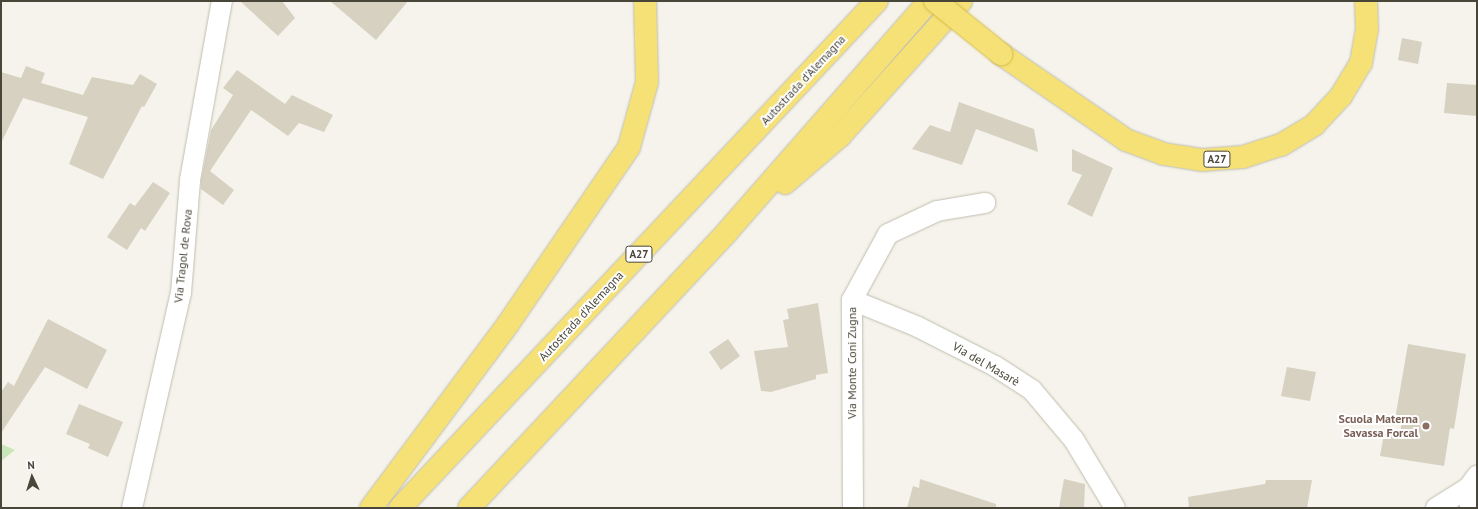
<!DOCTYPE html>
<html>
<head>
<meta charset="utf-8">
<style>
	body { margin:0 }
	#map { position:relative; width:1478px; height:509px; overflow:hidden; background:#f5f3eb; font-family:"PT Sans",sans-serif }
	div>[style] { position:absolute }
	.green>* { inset:0; background:#c8e6b7 }
	.building>* { inset:0; background:#d6d1c1 }
	.roads { filter:drop-shadow(0 0 1px #c0bdae) drop-shadow(0 0 1px #c0bdae) }
	.minor>* { height:20px; margin:-10px; padding:0 10px; transform-origin:10px; border-radius:10px; background:#fff }
	.motorway>* { height:22px; margin:-11px; padding:0 11px; transform-origin:11px; border-radius:11px; background:#f5e176 }
	.bridges { filter:drop-shadow(0 0 1px #d4b945) drop-shadow(0 0 1px #d4b945) }
	.motorway-bridge>* { height:22px; margin:-11px; padding:0 11px; transform-origin:11px; border-radius:11px; background:#f5e176 }
	.dots>* { width:11px; height:11px; translate:-50% -50%; box-sizing:border-box; border:2px solid #fff; border-radius:50% }
	span { translate:-50% -50%; white-space:nowrap; text-align:center; line-height:1.15; -webkit-text-stroke:4px #fff; paint-order:stroke }
	.shield-label span { padding:1px 3px; background:#fff; border:1px solid; border-radius:3px; -webkit-text-stroke-width:0 }
	.shield-label { font-size:11px; color:#484539; font-weight:700 }
	.street-label { font-size:12px; color:#484539 }
	.education-label { font-size:12px; color:#785e54; font-weight:700 }
	.right { translate:-100% -50%; text-align:right }
	.frame { position:absolute; inset:0; border:2px solid #484539; pointer-events:none }
	.north { position:absolute; left:12px; top:457px; width:40px; height:40px; -webkit-text-stroke:3px #fff; paint-order:stroke; rotate:356deg; font-size:11px; font-weight:700; line-height:16px; text-align:center; color:#484539 }
	.north::after { content:''; display:block; margin:auto; width:14px; height:18px; background:#484539; clip-path:polygon(50% 0,100% 100%,50% 72%,0 100%) }
</style>
</head>
<body>
<div id="map">
	<div class="green">
		<div style="clip-path:polygon(1px 444px,15px 450px,1px 461px)"></div>
	</div>
	<div class="building">
		<div style="clip-path:polygon(240px 1px,282px 1px,295px 18px,278px 36px)"></div>
		<div style="clip-path:polygon(330px 1px,408px 1px,376px 40px)"></div>
		<div style="clip-path:polygon(1402px 38px,1422px 42px,1418px 64px,1398px 60px)"></div>
		<div style="clip-path:polygon(26px 66px,45px 73px,41px 83px,83px 95px,92px 77px,133px 85px,140px 74px,157px 84px,144px 107px,142px 106px,103px 179px,69px 164px,88px 117px,23px 98px,1px 143px,1px 72px,21px 78px)"></div>
		<div style="clip-path:polygon(237px 70px,285px 104px,292px 95px,333px 115px,324px 132px,299px 123px,288px 136px,251px 110px,210px 171px,234px 190px,223px 205px,201px 189px,201px 181px,211px 130px,233px 95px,223px 88px)"></div>
		<div style="clip-path:polygon(1447px 83px,1477px 85px,1477px 116px,1444px 113px)"></div>
		<div style="clip-path:polygon(959px 102px,1034px 129px,1038px 152px,976px 129px,962px 165px,912px 149px,930px 125px,950px 132px)"></div>
		<div style="clip-path:polygon(1072px 149px,1113px 168px,1092px 217px,1067px 204px,1082px 175px,1072px 171px)"></div>
		<div style="clip-path:polygon(153px 182px,170px 193px,145px 231px,141px 228px,127px 250px,107px 237px,130px 203px,135px 206px)"></div>
		<div style="clip-path:polygon(818px 303px,828px 373px,816px 375px,816px 379px,771px 392px,761px 391px,754px 351px,788px 347px,783px 320px,789px 319px,787px 309px)"></div>
		<div style="clip-path:polygon(48px 319px,107px 350px,87px 389px,45px 367px,1px 433px,1px 392px,8px 382px,14px 386px)"></div>
		<div style="clip-path:polygon(728px 339px,740px 356px,721px 370px,709px 352px)"></div>
		<div style="clip-path:polygon(1408px 344px,1466px 354px,1454px 429px,1450px 428px,1444px 466px,1380px 456px,1384px 434px,1400px 434px,1402px 420px,1395px 419px)"></div>
		<div style="clip-path:polygon(1287px 367px,1316px 372px,1310px 401px,1281px 396px)"></div>
		<div style="clip-path:polygon(79px 404px,123px 422px,108px 457px,88px 448px,90px 444px,66px 434px)"></div>
		<div style="clip-path:polygon(920px 479px,996px 504px,996px 508px,907px 508px,913px 486px,919px 488px)"></div>
		<div style="clip-path:polygon(1064px 479px,1085px 484px,1084px 508px,1059px 508px)"></div>
		<div style="clip-path:polygon(1266px 480px,1312px 480px,1307px 508px,1189px 508px,1188px 497px,1265px 484px)"></div>
	</div>
	<div class="roads">
		<div class="minor">
			<div style="left:852px;top:300px;width:71px;rotate:22.2deg"></div>
			<div style="left:918px;top:327px;width:86px;rotate:26.9deg"></div>
			<div style="left:995px;top:366px;width:44px;rotate:33deg"></div>
			<div style="left:1032px;top:390px;width:65px;rotate:50deg"></div>
			<div style="left:1074px;top:440px;width:79px;rotate:58.9deg"></div>
			<div style="left:1469px;top:487px;width:21px;rotate:87deg"></div>
			<div style="left:132px;top:508px;width:221px;rotate:-77.2deg"></div>
			<div style="left:181px;top:293px;width:113px;rotate:-85.4deg"></div>
			<div style="left:190px;top:180px;width:182px;rotate:-79.9deg"></div>
			<div style="left:853px;top:508px;width:208px;rotate:-90.3deg"></div>
			<div style="left:852px;top:300px;width:75px;rotate:-61.4deg"></div>
			<div style="left:888px;top:234px;width:54px;rotate:-25.1deg"></div>
			<div style="left:937px;top:211px;width:49px;rotate:-9.5deg"></div>
			<div style="left:1436px;top:508px;width:39px;rotate:-32deg"></div>
			<div style="left:1469px;top:487px;width:14px;rotate:-54deg"></div>
		</div>
		<div class="motorway">
			<div style="left:1001px;top:54px;width:152px;rotate:34.5deg"></div>
			<div style="left:1126px;top:140px;width:40px;rotate:20.2deg"></div>
			<div style="left:1164px;top:154px;width:39px;rotate:9deg"></div>
			<div style="left:1203px;top:160px;width:40px;rotate:-4.3deg"></div>
			<div style="left:1243px;top:157px;width:40px;rotate:-18deg"></div>
			<div style="left:1281px;top:145px;width:39px;rotate:-31deg"></div>
			<div style="left:1314px;top:125px;width:40px;rotate:-47deg"></div>
			<div style="left:1341px;top:96px;width:39px;rotate:-59deg"></div>
			<div style="left:1361px;top:63px;width:34px;rotate:-80deg"></div>
			<div style="left:1367px;top:30px;width:29px;rotate:-92deg"></div>
			<div style="left:785px;top:183px;width:72px;rotate:-40.5deg"></div>
			<div style="left:840px;top:136px;width:181px;rotate:-48.1deg"></div>
			<div style="left:371px;top:508px;width:229px;rotate:-53.3deg"></div>
			<div style="left:508px;top:324px;width:214px;rotate:-55.6deg"></div>
			<div style="left:629px;top:147px;width:67px;rotate:-74.5deg"></div>
			<div style="left:647px;top:82px;width:81px;rotate:-91.4deg"></div>
			<div style="left:400px;top:508px;width:696px;rotate:-46.75deg"></div>
			<div style="left:469px;top:508px;width:378px;rotate:-46.9deg"></div>
			<div style="left:727px;top:232px;width:307px;rotate:-48.8deg"></div>
		</div>
	</div>
	<div class="bridges">
		<div class="motorway-bridge">
			<div style="left:935px;top:1px;width:85px;rotate:38.8deg"></div>
		</div>
	</div>
	<div class="dots">
		<div style="left:1426px;top:426px;background:#8d6e63"></div>
	</div>
	<div class="shield-label">
		<span style="left:1217px;top:159px">A27</span>
		<span style="left:639px;top:254px">A27</span>
	</div>
	<div class="street-label">
		<span style="left:803px;top:80px;rotate:-47deg">Autostrada d'Alemagna</span>
		<span style="left:183px;top:256px;rotate:-84deg">Via Tragol de Rova</span>
		<span style="left:581px;top:316px;rotate:-47deg">Autostrada d'Alemagna</span>
		<span style="left:852px;top:363px;rotate:-90deg">Via Monte Coni Zugna</span>
		<span style="left:986px;top:364px;rotate:30deg">Via del Masarè</span>
	</div>
	<div class="education-label">
		<span class="right" style="left:1418px;top:426px">Scuola Materna<br>Savassa Forcal</span>
	</div>
	<div class="frame"></div>
	<div class="north">N</div>
</div>
</body>
</html>
